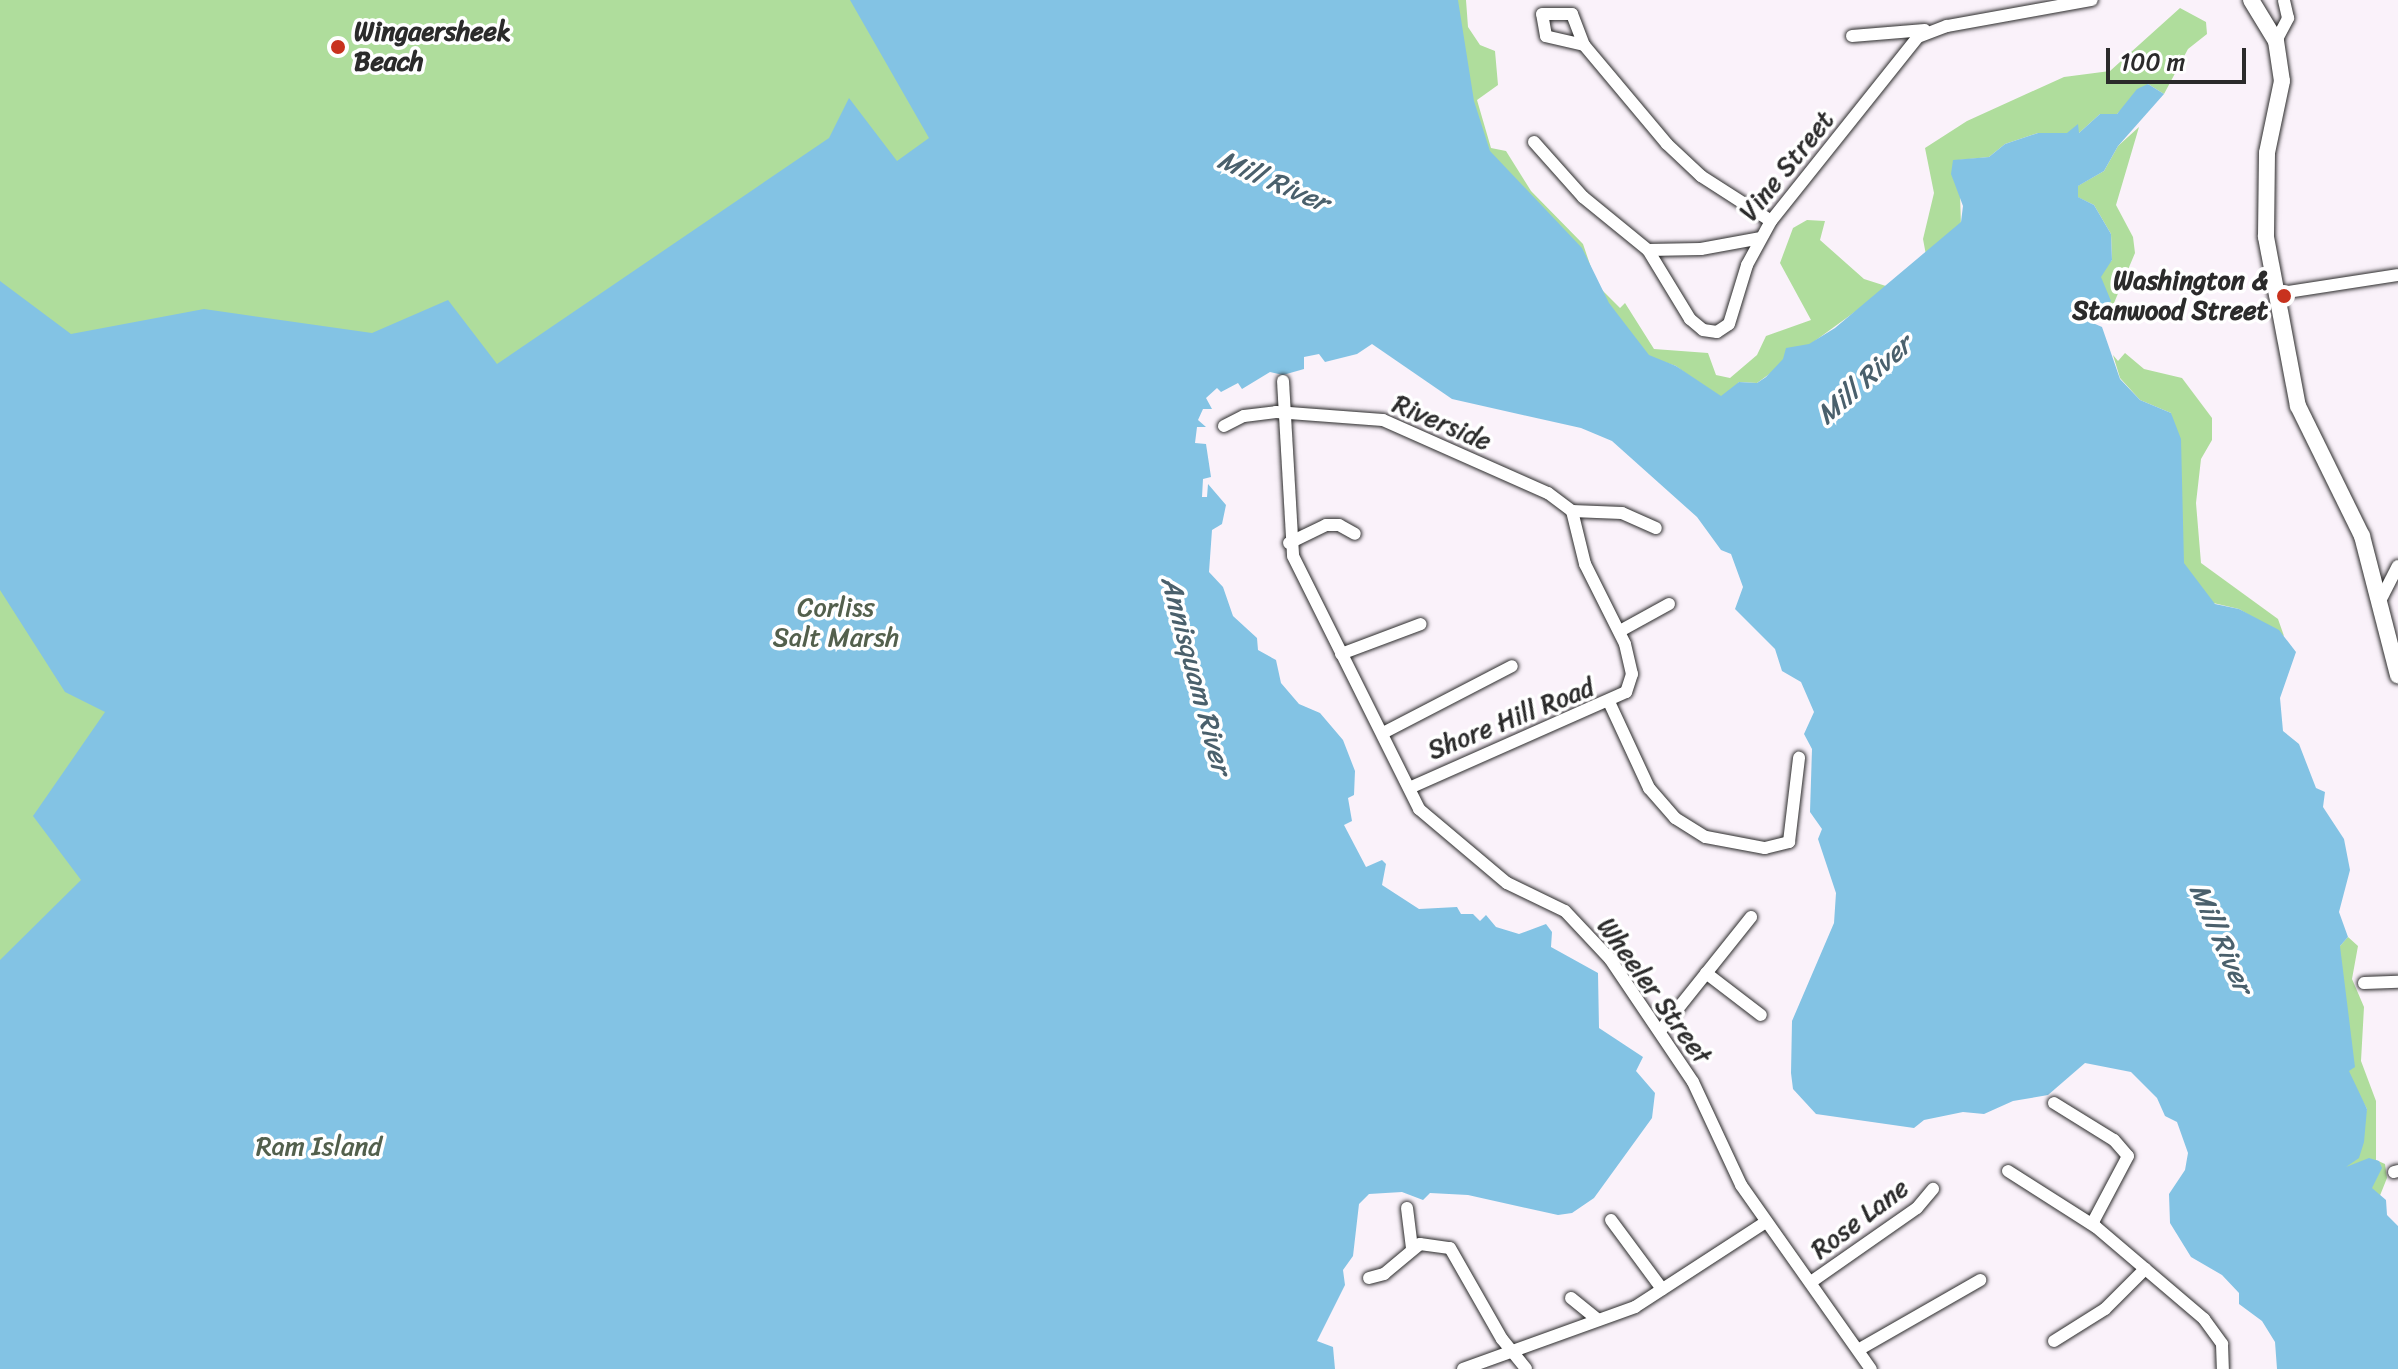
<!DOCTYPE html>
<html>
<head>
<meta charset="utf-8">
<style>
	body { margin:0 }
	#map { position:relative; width:2398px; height:1369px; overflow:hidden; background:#faf2fa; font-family:Sriracha,sans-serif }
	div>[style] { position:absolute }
	.green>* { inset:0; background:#afdd9c }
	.water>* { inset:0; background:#83c3e4 }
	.roads { filter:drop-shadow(0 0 2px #2b2b2b) drop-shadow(0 0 2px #2b2b2b) }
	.minor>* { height:12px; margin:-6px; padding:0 6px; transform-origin:6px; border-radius:6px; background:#fff }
	.major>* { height:16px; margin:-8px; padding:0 8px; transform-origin:8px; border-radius:8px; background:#fff }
	.dots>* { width:22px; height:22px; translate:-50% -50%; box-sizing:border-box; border:4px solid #fff; border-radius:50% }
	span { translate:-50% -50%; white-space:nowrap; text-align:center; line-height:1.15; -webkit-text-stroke:7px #fff; paint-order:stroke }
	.poi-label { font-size:26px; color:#2b2b2b; font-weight:700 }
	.left { translate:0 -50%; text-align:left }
	.right { translate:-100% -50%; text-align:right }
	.street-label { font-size:26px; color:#2b2b2b }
	.park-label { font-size:26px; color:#53604d }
	.water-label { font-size:28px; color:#4a606c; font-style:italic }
	.scale { position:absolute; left:2106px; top:48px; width:140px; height:36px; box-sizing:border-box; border:4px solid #2b2b2b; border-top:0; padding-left:10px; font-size:24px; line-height:28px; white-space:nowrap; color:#2b2b2b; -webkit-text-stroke:6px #fff; paint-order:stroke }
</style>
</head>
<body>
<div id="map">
	<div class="green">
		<div style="clip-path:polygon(0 0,889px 0,982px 178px,0 1369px)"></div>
		<div style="clip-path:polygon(1121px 0,1466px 0,1468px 27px,1480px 45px,1495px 51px,1498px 85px,1477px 100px,1491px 148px,1506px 151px,1531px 191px,1583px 244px,1597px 285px,1620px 308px,1625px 303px,1654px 349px,1708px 353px,1716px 375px,1730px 378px,1757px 355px,1766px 336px,1811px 320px,1780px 263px,1793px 228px,1807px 220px,1825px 221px,1820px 240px,1864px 279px,1889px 287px,1757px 383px,1739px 382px,1725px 400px,1718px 398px,1676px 366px,1635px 352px)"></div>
		<div style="clip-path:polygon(2180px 8px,2206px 22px,2207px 34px,2188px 49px,2164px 94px,2148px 84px,2117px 114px,2100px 114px,2079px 133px,2038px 133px,2005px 144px,1989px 157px,1959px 160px,1961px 226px,1926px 255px,1923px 239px,1934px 193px,1925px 148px,1967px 121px,2064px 77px,2110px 71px)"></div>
		<div style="clip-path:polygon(2139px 127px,2116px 205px,2133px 237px,2135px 253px,2114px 303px,2092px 319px,2080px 317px,2073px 301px,2112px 260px,2111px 234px,2094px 205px,2067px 192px,2104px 171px,2118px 146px)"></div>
		<div style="clip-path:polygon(2125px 353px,2144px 369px,2182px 378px,2212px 418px,2212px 440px,2201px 459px,2196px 503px,2201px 563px,2278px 619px,2284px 636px,2239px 609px,2209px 602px,2184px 583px,2171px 413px,2140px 400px,2120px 378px,2113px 355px,2118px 361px)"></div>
		<div style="clip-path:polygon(2348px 937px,2358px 946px,2352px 979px,2364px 1007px,2361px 1061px,2376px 1101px,2376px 1160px,2385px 1164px,2387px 1178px,2379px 1198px,2345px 1167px,2367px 1109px,2346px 1071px,2339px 947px)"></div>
	</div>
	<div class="water">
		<div style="clip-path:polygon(850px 0,1458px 0,1474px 101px,1490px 151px,1582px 248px,1609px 303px,1649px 355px,1676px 366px,1721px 396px,1739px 382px,1757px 383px,1766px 377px,1783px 359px,1786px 348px,1809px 344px,1835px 328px,1961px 222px,1963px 206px,1951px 174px,1953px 160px,1989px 157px,2005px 144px,2038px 133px,2067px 133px,2078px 124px,2079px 133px,2100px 114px,2117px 114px,2137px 89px,2148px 84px,2164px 94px,2118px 146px,2104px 171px,2078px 186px,2078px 197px,2094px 205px,2111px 234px,2112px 260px,2101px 277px,2111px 301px,2086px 320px,2102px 327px,2120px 379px,2140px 400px,2171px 413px,2181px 439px,2184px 563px,2215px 604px,2239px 609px,2279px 630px,2296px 652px,2280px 698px,2283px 731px,2299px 744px,2316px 788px,2325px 792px,2323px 807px,2344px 839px,2350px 870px,2339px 912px,2348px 937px,2340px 946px,2355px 1067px,2349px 1071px,2367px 1109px,2364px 1142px,2359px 1158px,2346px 1167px,2369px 1158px,2379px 1161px,2382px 1168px,2372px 1188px,2386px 1200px,2387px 1215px,2398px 1226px,2398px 1369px,2277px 1369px,2275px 1342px,2262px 1321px,2239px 1304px,2239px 1293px,2222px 1275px,2191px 1257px,2170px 1223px,2169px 1194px,2185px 1170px,2188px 1153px,2177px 1122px,2165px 1116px,2157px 1098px,2131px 1072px,2085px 1063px,2048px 1095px,2013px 1101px,1984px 1114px,1963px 1112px,1924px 1120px,1914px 1128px,1816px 1114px,1793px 1089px,1791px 1073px,1792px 1021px,1834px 923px,1836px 893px,1818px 839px,1822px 829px,1810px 812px,1812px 749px,1804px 734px,1814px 712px,1801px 682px,1782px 671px,1775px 649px,1735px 609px,1743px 587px,1731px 554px,1721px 550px,1697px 517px,1612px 441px,1581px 428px,1452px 399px,1372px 344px,1357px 354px,1325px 362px,1319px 354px,1304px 357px,1304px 369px,1283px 375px,1270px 372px,1242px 389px,1238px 383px,1221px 392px,1217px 388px,1206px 398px,1212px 409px,1203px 409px,1198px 420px,1206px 427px,1197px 427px,1195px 443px,1206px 444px,1211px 477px,1203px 479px,1202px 497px,1207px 497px,1208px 484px,1226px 505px,1222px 524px,1212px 530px,1209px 572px,1223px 587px,1233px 616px,1257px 638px,1258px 650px,1276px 660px,1281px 683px,1299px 704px,1320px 713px,1343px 740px,1355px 771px,1354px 795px,1348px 798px,1352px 821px,1344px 825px,1366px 867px,1382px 860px,1386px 864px,1382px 885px,1419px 909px,1457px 907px,1461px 914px,1473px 914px,1480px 921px,1486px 915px,1496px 927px,1519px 934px,1546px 924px,1552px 932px,1551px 947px,1598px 973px,1599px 1028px,1643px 1057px,1636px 1071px,1655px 1093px,1652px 1118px,1594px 1198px,1572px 1213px,1558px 1215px,1468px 1195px,1430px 1193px,1423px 1200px,1402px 1192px,1369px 1194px,1359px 1204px,1353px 1256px,1343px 1270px,1345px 1285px,1317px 1341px,1333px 1347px,1335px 1369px,0 1369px,0 960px,81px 880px,33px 816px,105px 712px,65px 692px,0 590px,0 281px,71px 334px,204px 309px,372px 333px,448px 300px,497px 364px,829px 138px,849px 98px,897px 161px,929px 138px)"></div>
	</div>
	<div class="roads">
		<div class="minor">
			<div style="left:1852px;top:36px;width:73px;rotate:-4.7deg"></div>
			<div style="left:2276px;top:41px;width:26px;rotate:-62deg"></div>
			<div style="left:2288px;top:18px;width:18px;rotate:-103deg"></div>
			<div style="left:1584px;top:45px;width:39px;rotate:-167deg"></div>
			<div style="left:1546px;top:36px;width:22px;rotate:-100deg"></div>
			<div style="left:1542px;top:14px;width:30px"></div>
			<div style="left:1572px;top:14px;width:33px;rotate:69deg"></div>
			<div style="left:1584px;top:45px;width:129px;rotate:50deg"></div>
			<div style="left:1667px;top:144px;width:47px;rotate:43.3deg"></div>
			<div style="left:1701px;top:176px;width:83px;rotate:32.7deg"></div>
			<div style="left:1534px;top:142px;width:74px;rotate:48.3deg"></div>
			<div style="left:1583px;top:197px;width:84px;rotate:39.2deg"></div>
			<div style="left:1648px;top:250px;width:81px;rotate:58.7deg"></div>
			<div style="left:1690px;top:319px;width:17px;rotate:40deg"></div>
			<div style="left:1703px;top:330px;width:14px;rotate:8deg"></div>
			<div style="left:1717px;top:332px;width:14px;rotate:-34deg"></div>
			<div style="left:1729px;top:324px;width:62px;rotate:-73deg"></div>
			<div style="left:1747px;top:265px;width:50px;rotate:-61.4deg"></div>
			<div style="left:1771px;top:221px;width:236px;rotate:-51.4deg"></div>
			<div style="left:1918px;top:37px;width:31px;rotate:-21deg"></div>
			<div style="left:1947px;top:26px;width:147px;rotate:-10.2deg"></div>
			<div style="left:1648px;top:250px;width:53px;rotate:-1.1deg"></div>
			<div style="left:1701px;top:249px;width:61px;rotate:-10.4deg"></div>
			<div style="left:2275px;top:294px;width:124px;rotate:-8.8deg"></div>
			<div style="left:1283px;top:381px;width:175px;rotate:86.7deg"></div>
			<div style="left:1293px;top:556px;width:283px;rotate:63.5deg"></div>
			<div style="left:1419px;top:809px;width:115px;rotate:40.1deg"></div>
			<div style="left:1507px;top:883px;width:64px;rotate:25.8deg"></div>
			<div style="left:1565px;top:911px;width:66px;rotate:46.8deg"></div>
			<div style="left:1610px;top:959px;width:148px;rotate:56deg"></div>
			<div style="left:1693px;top:1082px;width:114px;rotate:65deg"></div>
			<div style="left:1741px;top:1185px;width:225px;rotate:54.8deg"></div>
			<div style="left:1224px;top:426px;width:22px;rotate:-27deg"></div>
			<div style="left:1244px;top:416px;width:32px;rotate:-7deg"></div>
			<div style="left:1276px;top:412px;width:107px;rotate:4.3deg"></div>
			<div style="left:1383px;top:420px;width:180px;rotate:23.9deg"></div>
			<div style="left:1548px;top:493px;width:30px;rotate:37deg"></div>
			<div style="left:1572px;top:511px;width:55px;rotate:76.2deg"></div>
			<div style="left:1585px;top:564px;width:89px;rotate:63.4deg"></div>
			<div style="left:1625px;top:644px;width:31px;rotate:77deg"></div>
			<div style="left:1632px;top:674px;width:19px;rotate:108deg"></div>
			<div style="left:1626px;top:692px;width:237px;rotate:156.1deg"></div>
			<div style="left:1572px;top:511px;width:50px;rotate:2.3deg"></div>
			<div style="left:1622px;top:513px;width:37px;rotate:24deg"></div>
			<div style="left:1289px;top:543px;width:41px;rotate:-25.9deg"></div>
			<div style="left:1326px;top:525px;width:13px"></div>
			<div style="left:1339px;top:525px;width:18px;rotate:29deg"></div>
			<div style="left:2381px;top:599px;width:37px;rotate:-63deg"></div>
			<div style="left:1620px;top:631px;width:56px;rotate:-28.9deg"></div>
			<div style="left:1341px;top:654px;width:85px;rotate:-20.6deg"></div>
			<div style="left:1610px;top:704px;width:93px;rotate:65.1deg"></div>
			<div style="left:1649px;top:788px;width:40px;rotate:49deg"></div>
			<div style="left:1675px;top:818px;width:36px;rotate:32deg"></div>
			<div style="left:1706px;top:837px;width:60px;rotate:10.6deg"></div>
			<div style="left:1765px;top:848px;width:25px;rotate:-14deg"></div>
			<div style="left:1789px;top:842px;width:85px;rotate:-83.2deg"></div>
			<div style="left:1383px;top:733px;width:145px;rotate:-27.4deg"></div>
			<div style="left:1706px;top:973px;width:69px;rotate:37.4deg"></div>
			<div style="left:2364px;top:983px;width:34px;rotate:-2deg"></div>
			<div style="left:1660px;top:1031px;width:146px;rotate:-51.4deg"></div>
			<div style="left:2054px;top:1103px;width:70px;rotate:31.7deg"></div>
			<div style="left:2114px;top:1140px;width:21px;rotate:49deg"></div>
			<div style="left:2128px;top:1156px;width:77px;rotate:117.9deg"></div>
			<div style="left:2008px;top:1171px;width:104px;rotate:32.5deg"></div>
			<div style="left:2096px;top:1227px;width:142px;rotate:40.4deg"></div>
			<div style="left:2204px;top:1319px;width:31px;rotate:54deg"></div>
			<div style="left:2222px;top:1344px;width:25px;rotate:88deg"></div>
			<div style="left:2394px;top:1172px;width:4px;rotate:-14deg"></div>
			<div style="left:1407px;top:1208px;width:40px;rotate:82.9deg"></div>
			<div style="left:1611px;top:1220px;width:86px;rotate:53.5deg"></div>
			<div style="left:1369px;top:1278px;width:16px;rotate:-15deg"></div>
			<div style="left:1384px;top:1274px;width:47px;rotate:-39.8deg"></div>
			<div style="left:1420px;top:1244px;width:30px;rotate:8deg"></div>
			<div style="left:1450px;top:1248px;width:105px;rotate:60.3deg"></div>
			<div style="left:1502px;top:1339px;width:38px;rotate:51deg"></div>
			<div style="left:1811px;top:1282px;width:129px;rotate:-34.9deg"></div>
			<div style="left:1917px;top:1208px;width:25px;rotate:-50deg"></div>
			<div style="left:1571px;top:1298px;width:35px;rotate:39deg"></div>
			<div style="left:2054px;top:1341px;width:60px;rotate:-32.1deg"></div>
			<div style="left:2105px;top:1309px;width:57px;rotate:-45deg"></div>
			<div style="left:1858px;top:1350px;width:141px;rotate:-29.8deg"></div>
			<div style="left:1463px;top:1369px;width:183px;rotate:-19.8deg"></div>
			<div style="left:1635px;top:1307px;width:156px;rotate:-33deg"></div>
		</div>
		<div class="major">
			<div style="left:2251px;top:0;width:48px;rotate:58.6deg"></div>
			<div style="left:2276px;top:41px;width:40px;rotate:81.5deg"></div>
			<div style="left:2282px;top:81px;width:74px;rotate:101.8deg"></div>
			<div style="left:2267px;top:153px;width:84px;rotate:90.7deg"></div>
			<div style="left:2266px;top:237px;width:172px;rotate:79.3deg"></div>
			<div style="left:2298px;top:406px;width:145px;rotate:63.8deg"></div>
			<div style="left:2362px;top:536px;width:144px;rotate:75.5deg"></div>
		</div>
	</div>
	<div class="dots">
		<div style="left:338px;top:47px;background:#c8321e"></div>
		<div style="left:2284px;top:296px;background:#c8321e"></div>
	</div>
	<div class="poi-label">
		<span class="left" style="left:354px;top:47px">Wingaersheek<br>Beach</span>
		<span class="right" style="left:2268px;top:296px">Washington &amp;<br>Stanwood Street</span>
	</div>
	<div class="street-label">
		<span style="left:1787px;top:166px;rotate:-51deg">Vine Street</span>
		<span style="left:1442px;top:423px;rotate:23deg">Riverside</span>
		<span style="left:1511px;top:719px;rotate:-22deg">Shore Hill Road</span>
		<span style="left:1654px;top:991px;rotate:54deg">Wheeler Street</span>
		<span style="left:1860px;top:1219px;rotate:-37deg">Rose Lane</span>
	</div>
	<div class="park-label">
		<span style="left:836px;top:623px">Corliss<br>Salt Marsh</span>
		<span style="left:319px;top:1147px">Ram Island</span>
	</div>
	<div class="water-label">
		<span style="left:1273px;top:181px;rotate:23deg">Mill River</span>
		<span style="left:1864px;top:380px;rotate:-42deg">Mill River</span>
		<span style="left:1196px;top:675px;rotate:75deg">Annisquam River</span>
		<span style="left:2221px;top:938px;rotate:66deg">Mill River</span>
	</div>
	<div class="scale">100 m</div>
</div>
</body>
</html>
